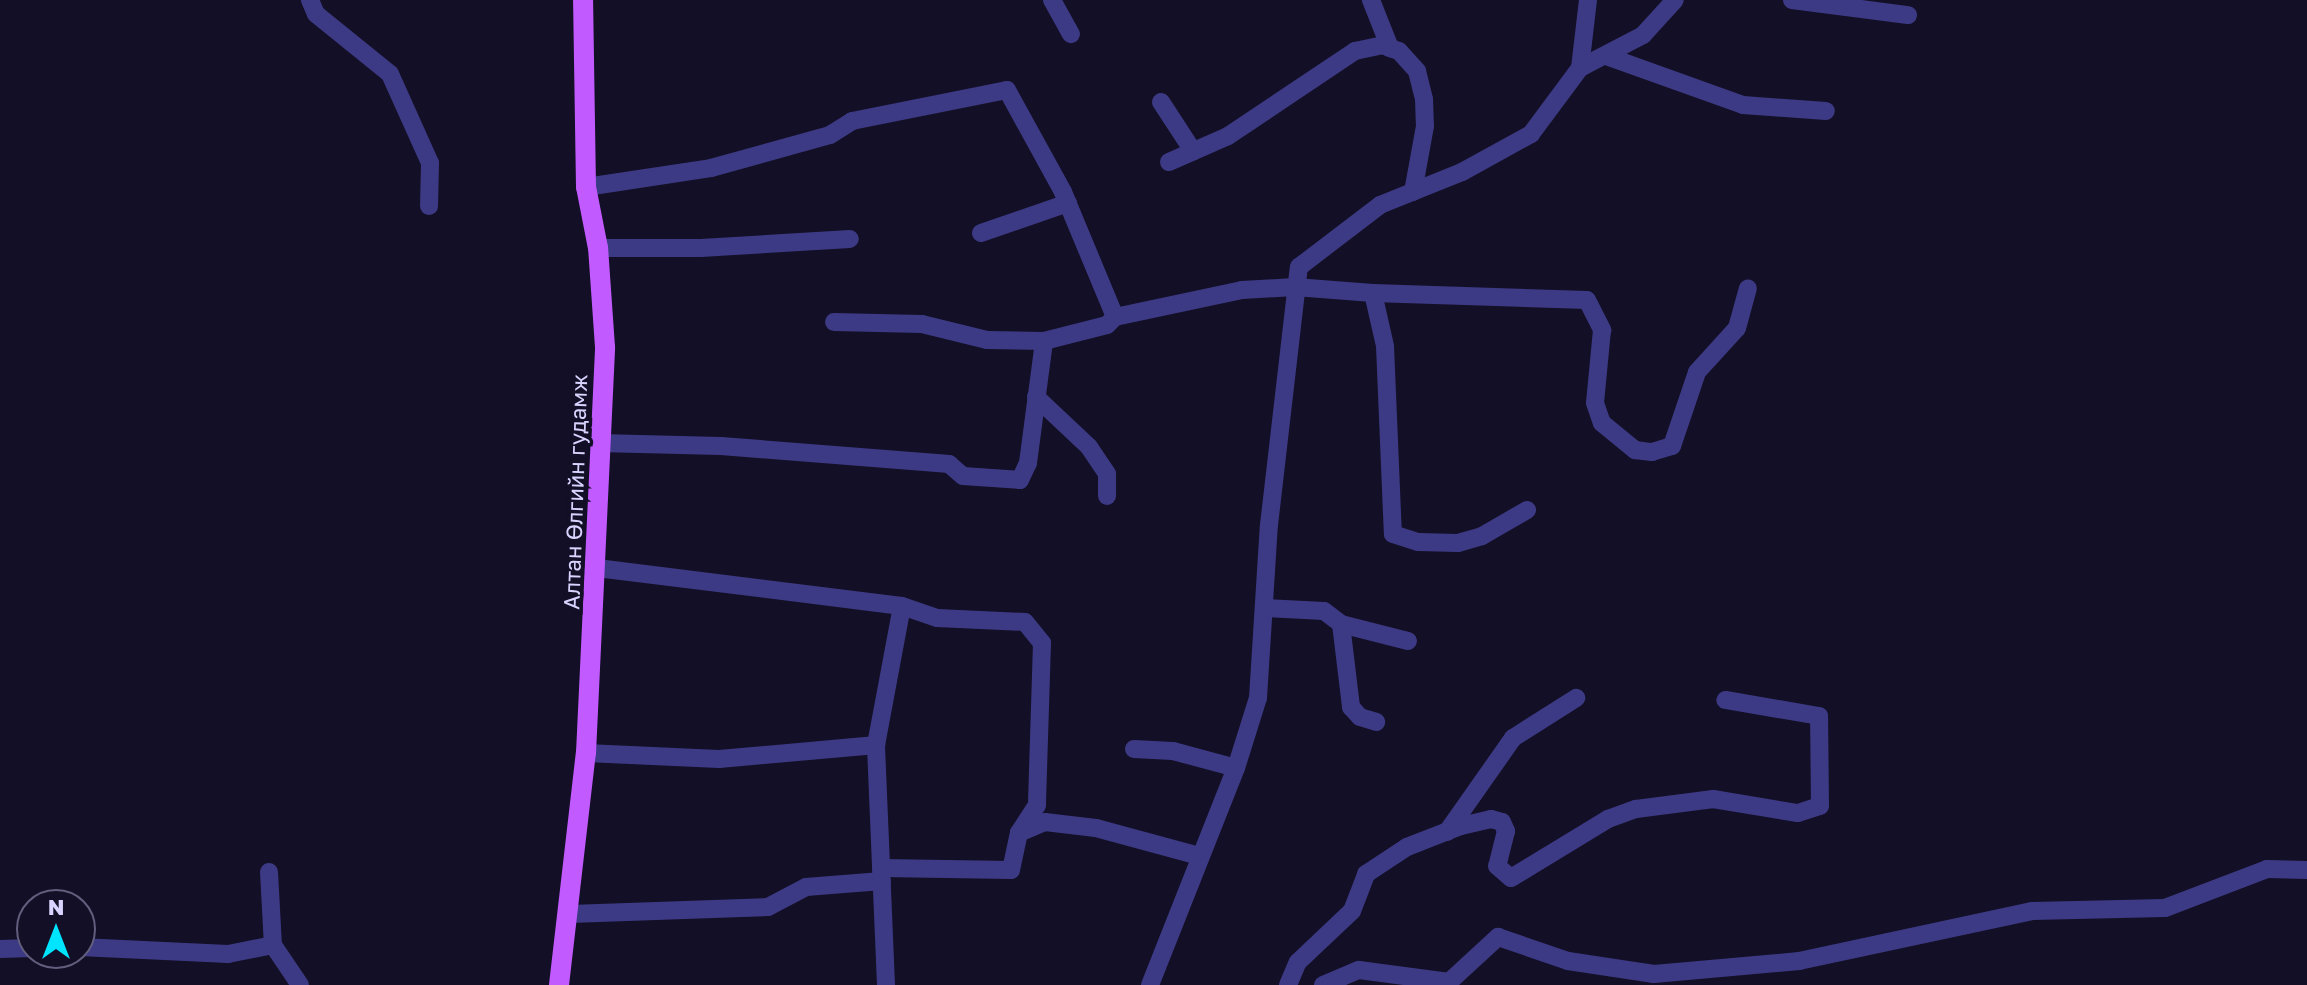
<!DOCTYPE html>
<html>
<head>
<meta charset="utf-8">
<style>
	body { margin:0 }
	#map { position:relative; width:2307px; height:985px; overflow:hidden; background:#130f26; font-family:"Golos Text",sans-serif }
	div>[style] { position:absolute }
	.minor>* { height:18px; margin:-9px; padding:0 9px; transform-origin:9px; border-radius:9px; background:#3d3a85 }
	.major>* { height:20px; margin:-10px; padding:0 10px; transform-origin:10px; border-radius:10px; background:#c25bff }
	span { translate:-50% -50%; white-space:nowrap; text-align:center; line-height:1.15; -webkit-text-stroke:7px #130f26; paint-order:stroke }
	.street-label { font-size:22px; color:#d9d4ff }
	.north { position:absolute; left:16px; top:889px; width:80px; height:80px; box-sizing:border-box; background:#130f26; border:2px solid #625e7d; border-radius:50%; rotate:0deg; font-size:22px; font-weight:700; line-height:32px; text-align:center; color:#d9d4ff }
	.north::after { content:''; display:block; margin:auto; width:28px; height:36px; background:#00e5ff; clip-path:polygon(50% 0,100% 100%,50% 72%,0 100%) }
</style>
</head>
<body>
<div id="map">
	<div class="minor">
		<div style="left:310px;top:0;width:15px;rotate:67deg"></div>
		<div style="left:316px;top:14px;width:95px;rotate:39deg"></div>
		<div style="left:390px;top:74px;width:98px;rotate:65.8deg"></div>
		<div style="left:430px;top:163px;width:43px;rotate:91.3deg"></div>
		<div style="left:1052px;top:0;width:39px;rotate:61deg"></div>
		<div style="left:1371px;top:0;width:52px;rotate:68.4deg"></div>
		<div style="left:1792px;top:0;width:117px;rotate:7.4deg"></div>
		<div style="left:1609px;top:57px;width:142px;rotate:19.7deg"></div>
		<div style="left:1743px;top:105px;width:83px;rotate:4.1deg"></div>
		<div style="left:1580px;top:68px;width:68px;rotate:-83.3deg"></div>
		<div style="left:1161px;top:102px;width:59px;rotate:56.9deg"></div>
		<div style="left:1169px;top:162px;width:64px;rotate:-23.8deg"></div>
		<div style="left:1228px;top:136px;width:153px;rotate:-33.8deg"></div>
		<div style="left:1355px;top:51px;width:29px;rotate:-12deg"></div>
		<div style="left:1383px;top:45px;width:17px;rotate:21deg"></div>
		<div style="left:1399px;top:51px;width:27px;rotate:48deg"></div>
		<div style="left:1417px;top:71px;width:29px;rotate:76deg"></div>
		<div style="left:1424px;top:99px;width:27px;rotate:88deg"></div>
		<div style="left:1425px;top:126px;width:67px;rotate:100.3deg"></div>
		<div style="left:586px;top:187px;width:126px;rotate:-8.6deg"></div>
		<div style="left:711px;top:168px;width:123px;rotate:-15.5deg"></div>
		<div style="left:830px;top:135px;width:26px;rotate:-32deg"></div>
		<div style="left:852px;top:121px;width:158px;rotate:-11.3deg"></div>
		<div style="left:1007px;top:90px;width:116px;rotate:61.2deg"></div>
		<div style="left:1063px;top:192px;width:135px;rotate:67.4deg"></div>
		<div style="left:1115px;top:317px;width:11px;rotate:135deg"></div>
		<div style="left:1107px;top:325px;width:65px;rotate:165.7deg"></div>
		<div style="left:1044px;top:341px;width:57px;rotate:-179deg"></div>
		<div style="left:987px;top:340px;width:67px;rotate:-166.2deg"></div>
		<div style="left:922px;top:324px;width:88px;rotate:-178.7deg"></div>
		<div style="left:981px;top:233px;width:92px;rotate:-19deg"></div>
		<div style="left:598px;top:248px;width:103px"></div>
		<div style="left:701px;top:248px;width:149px;rotate:-3.5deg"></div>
		<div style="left:1373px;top:293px;width:214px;rotate:1.9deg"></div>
		<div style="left:1587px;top:300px;width:34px;rotate:63deg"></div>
		<div style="left:1602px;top:330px;width:73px;rotate:95.5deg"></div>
		<div style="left:1595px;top:403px;width:21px;rotate:71deg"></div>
		<div style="left:1602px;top:423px;width:43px;rotate:39.3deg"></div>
		<div style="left:1635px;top:450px;width:17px;rotate:7deg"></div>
		<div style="left:1652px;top:452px;width:21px;rotate:-17deg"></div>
		<div style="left:1672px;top:446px;width:78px;rotate:-71.3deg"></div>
		<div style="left:1697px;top:372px;width:59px;rotate:-47.7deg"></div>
		<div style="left:1737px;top:328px;width:41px;rotate:-74.6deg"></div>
		<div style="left:1115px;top:317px;width:130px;rotate:-12deg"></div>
		<div style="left:1242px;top:290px;width:53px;rotate:-3.2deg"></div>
		<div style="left:1295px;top:287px;width:78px;rotate:4.4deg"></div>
		<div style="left:1373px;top:293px;width:54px;rotate:77.2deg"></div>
		<div style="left:1385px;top:346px;width:188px;rotate:87.6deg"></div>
		<div style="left:1393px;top:534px;width:26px;rotate:18deg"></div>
		<div style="left:1418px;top:542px;width:40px;rotate:1.4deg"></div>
		<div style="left:1458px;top:543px;width:25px;rotate:-16deg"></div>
		<div style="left:1482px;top:536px;width:52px;rotate:-30deg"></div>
		<div style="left:1036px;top:397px;width:73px;rotate:43.3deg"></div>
		<div style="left:1089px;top:447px;width:32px;rotate:56deg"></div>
		<div style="left:1107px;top:474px;width:22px;rotate:90deg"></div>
		<div style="left:599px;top:443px;width:122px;rotate:1.4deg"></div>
		<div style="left:721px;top:446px;width:229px;rotate:4.5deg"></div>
		<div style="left:949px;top:464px;width:18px;rotate:41deg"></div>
		<div style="left:963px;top:476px;width:57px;rotate:4deg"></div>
		<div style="left:1020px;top:480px;width:19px;rotate:-65deg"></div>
		<div style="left:1028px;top:463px;width:123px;rotate:-82.5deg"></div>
		<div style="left:597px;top:568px;width:307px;rotate:7.1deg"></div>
		<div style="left:902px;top:606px;width:37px;rotate:19deg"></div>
		<div style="left:937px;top:618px;width:88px;rotate:2.6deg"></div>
		<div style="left:1025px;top:622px;width:27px;rotate:51deg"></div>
		<div style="left:1042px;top:643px;width:162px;rotate:91.8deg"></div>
		<div style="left:1037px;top:805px;width:33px;rotate:123deg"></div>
		<div style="left:1265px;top:608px;width:59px;rotate:2.9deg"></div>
		<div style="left:1324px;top:611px;width:21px;rotate:37deg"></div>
		<div style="left:1341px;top:624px;width:69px;rotate:14.2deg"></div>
		<div style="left:1341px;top:624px;width:84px;rotate:83.1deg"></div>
		<div style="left:1351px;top:707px;width:13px;rotate:48deg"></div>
		<div style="left:1360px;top:717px;width:17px;rotate:17deg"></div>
		<div style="left:1134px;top:749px;width:39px;rotate:3deg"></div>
		<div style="left:1173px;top:751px;width:65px;rotate:15.1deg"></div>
		<div style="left:586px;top:753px;width:133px;rotate:2.6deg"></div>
		<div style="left:719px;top:759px;width:158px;rotate:-5.1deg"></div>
		<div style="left:1447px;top:832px;width:115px;rotate:-54.9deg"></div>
		<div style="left:1513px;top:738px;width:75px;rotate:-32.4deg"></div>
		<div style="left:881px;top:868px;width:130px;rotate:0.9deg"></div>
		<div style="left:1011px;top:870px;width:38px;rotate:-78deg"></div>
		<div style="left:1019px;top:833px;width:28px;rotate:-23deg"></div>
		<div style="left:1045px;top:822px;width:51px;rotate:6.7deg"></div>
		<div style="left:1096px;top:828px;width:107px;rotate:15.2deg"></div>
		<div style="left:269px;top:872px;width:73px;rotate:86.9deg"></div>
		<div style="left:273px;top:945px;width:48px;rotate:56deg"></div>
		<div style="left:570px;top:914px;width:198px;rotate:-2deg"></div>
		<div style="left:768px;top:907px;width:43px;rotate:-27.8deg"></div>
		<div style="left:806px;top:887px;width:76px;rotate:-4.5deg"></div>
		<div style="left:80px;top:947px;width:148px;rotate:2.7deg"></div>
		<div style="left:228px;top:954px;width:46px;rotate:-11.3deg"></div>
		<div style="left:0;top:949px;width:32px;rotate:-2deg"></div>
		<div style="left:886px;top:985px;width:240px;rotate:-92.4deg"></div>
		<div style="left:876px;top:745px;width:141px;rotate:-79.4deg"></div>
		<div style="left:1150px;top:985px;width:233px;rotate:-68.4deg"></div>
		<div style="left:1236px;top:768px;width:73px;rotate:-72.6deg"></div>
		<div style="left:1258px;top:698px;width:173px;rotate:-86.4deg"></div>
		<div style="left:1269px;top:525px;width:260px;rotate:-83.4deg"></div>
		<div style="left:1299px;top:267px;width:102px;rotate:-37.4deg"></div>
		<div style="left:1380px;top:205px;width:88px;rotate:-21.9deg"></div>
		<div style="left:1462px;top:172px;width:79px;rotate:-28.8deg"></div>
		<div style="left:1531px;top:134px;width:82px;rotate:-53.4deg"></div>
		<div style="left:1580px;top:68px;width:71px;rotate:-27.6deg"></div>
		<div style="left:1643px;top:35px;width:47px;rotate:-47.6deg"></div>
		<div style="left:1288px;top:985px;width:25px;rotate:-67deg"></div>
		<div style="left:1298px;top:962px;width:74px;rotate:-43.4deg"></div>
		<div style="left:1352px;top:911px;width:40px;rotate:-69deg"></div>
		<div style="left:1366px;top:874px;width:49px;rotate:-33.4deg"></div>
		<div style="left:1407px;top:847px;width:58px;rotate:-21.3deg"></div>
		<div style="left:1461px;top:826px;width:31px;rotate:-13deg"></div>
		<div style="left:1491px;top:819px;width:11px;rotate:15deg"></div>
		<div style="left:1502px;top:822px;width:10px;rotate:66deg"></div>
		<div style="left:1506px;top:831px;width:36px;rotate:104deg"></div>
		<div style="left:1497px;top:866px;width:18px;rotate:41deg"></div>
		<div style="left:1511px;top:878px;width:114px;rotate:-31.3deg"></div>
		<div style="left:1608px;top:819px;width:30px;rotate:-20deg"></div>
		<div style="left:1636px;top:809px;width:78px;rotate:-7.4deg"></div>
		<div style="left:1713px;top:799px;width:86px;rotate:9.4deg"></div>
		<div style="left:1798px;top:813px;width:23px;rotate:-18deg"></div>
		<div style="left:1820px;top:806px;width:90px;rotate:-90.6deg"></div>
		<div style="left:1819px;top:716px;width:95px;rotate:-170.3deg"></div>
		<div style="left:1323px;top:985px;width:39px;rotate:-23deg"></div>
		<div style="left:1359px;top:970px;width:91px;rotate:7.6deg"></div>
		<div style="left:1449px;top:982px;width:67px;rotate:-42.6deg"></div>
		<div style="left:1498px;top:937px;width:74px;rotate:18.9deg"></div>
		<div style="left:1568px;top:961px;width:87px;rotate:8.6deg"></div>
		<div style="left:1654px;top:974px;width:146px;rotate:-5.1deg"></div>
		<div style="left:1799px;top:961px;width:238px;rotate:-12.1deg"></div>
		<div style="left:2032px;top:911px;width:133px;rotate:-1.3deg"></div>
		<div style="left:2165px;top:908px;width:109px;rotate:-20.9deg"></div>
		<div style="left:2267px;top:869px;width:40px;rotate:1.4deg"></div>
	</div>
	<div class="major">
		<div style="left:559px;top:985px;width:234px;rotate:-83.4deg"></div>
		<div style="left:586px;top:753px;width:406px;rotate:-87.3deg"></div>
		<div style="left:605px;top:347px;width:99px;rotate:-94deg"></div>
		<div style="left:598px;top:248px;width:62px;rotate:-101.1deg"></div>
		<div style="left:586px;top:187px;width:187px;rotate:-90.9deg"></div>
	</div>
	<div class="street-label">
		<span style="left:575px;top:492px;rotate:-88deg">Алтан Өлгийн гудамж</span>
	</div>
	<div class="north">N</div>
</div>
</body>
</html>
